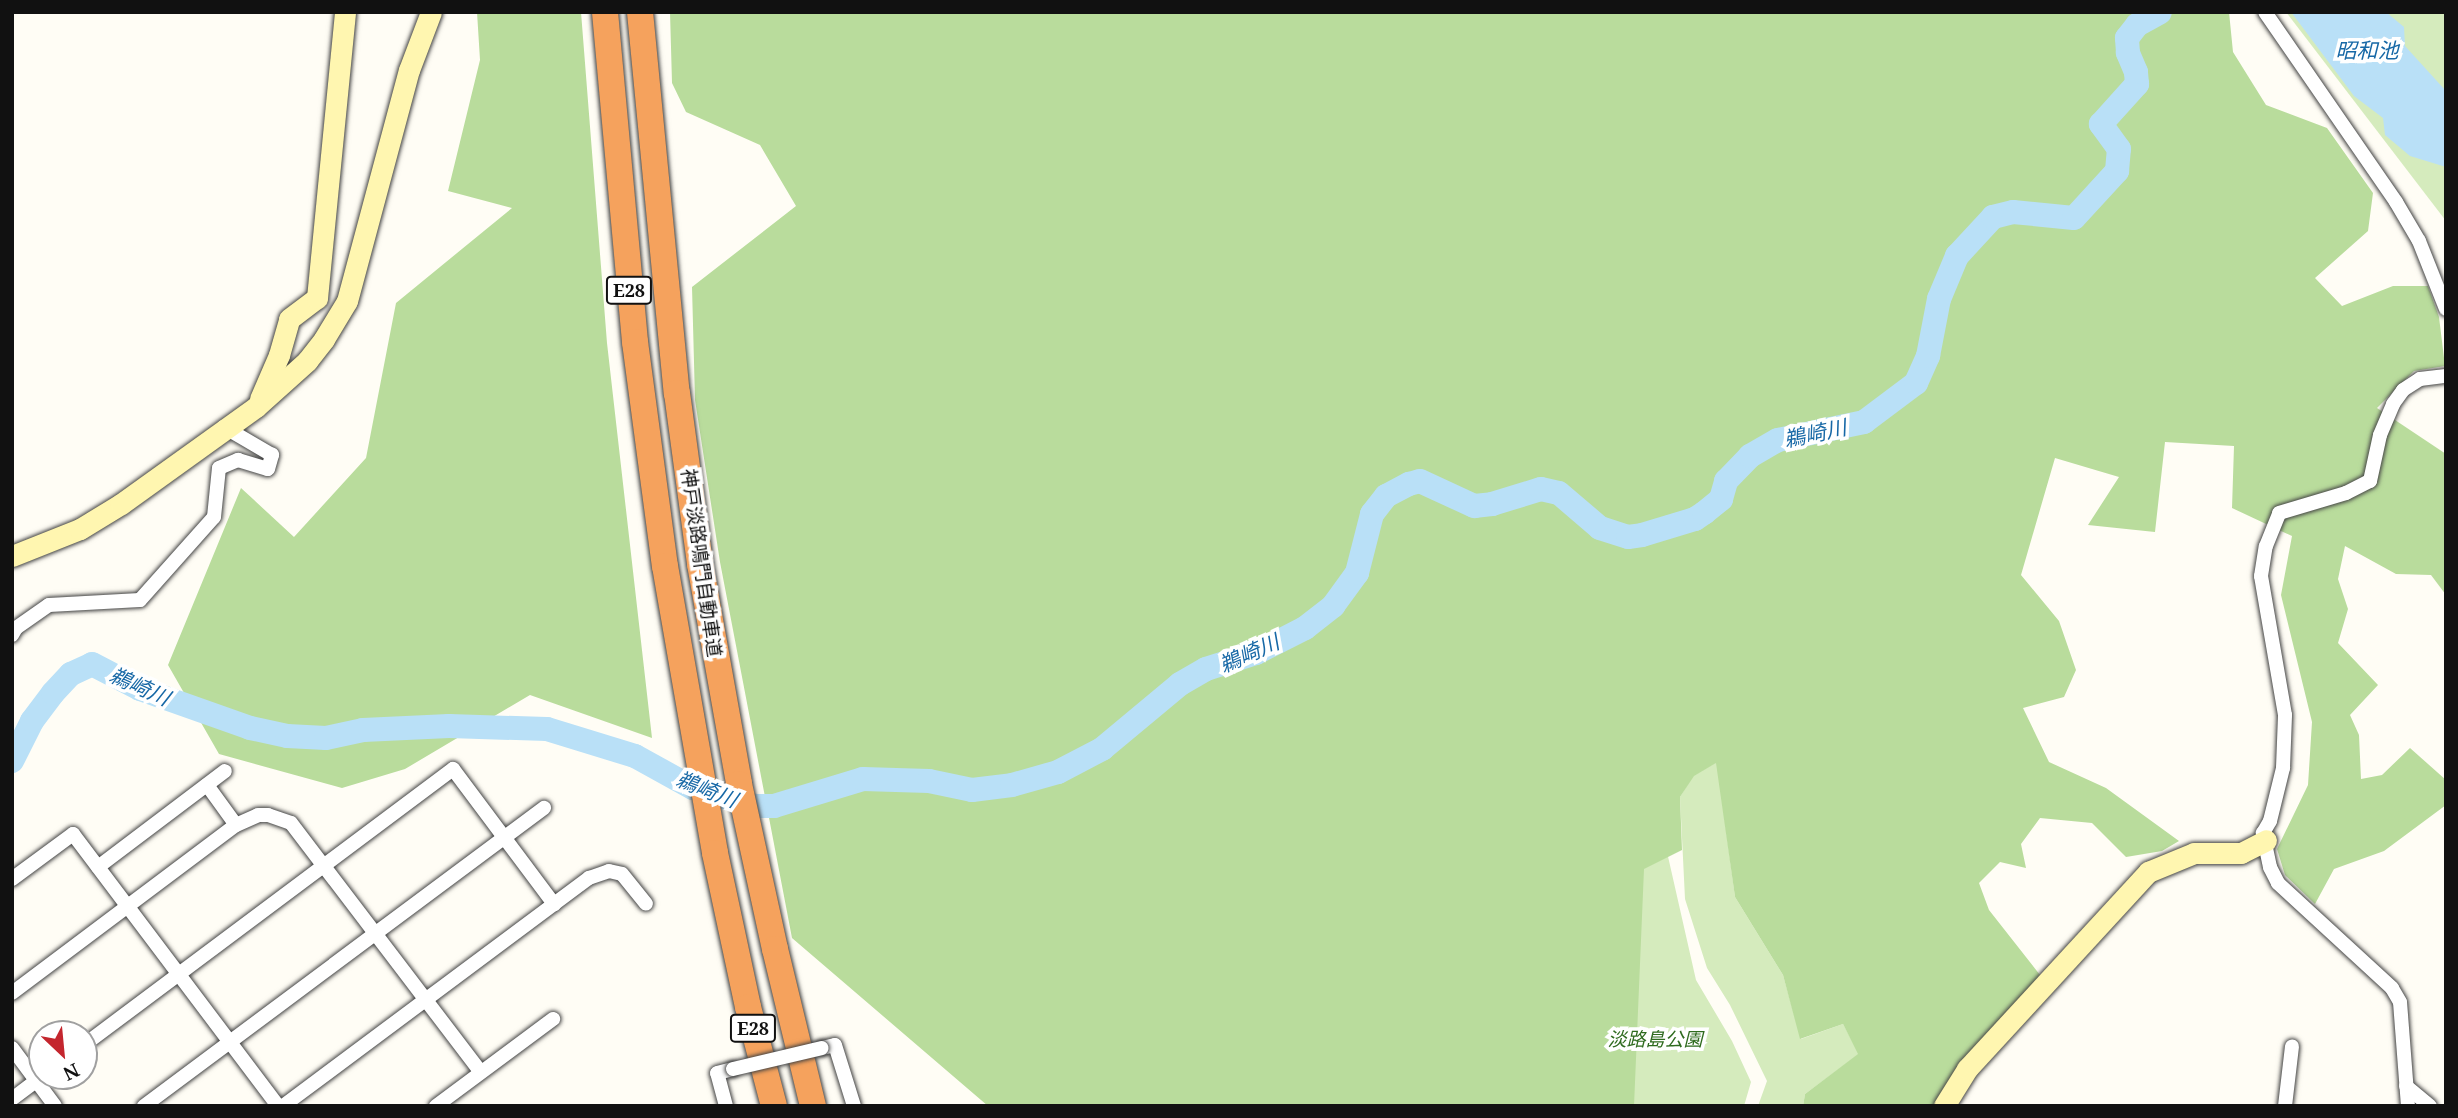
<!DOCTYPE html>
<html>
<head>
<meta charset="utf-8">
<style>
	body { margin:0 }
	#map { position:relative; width:2458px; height:1118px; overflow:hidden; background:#fffdf5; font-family:"Noto Serif","Noto Sans JP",serif }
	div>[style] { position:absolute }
	.green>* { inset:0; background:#d5ebbd }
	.forest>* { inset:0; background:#b9dc9c }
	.water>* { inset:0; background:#b9e0f7 }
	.river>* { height:24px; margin:-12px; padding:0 12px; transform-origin:12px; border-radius:12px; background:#b9e0f7 }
	.roads { filter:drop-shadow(0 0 2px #444) drop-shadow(0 0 2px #444) }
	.street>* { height:14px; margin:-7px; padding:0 7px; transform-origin:7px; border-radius:7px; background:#fff }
	.secondary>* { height:21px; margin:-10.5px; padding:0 10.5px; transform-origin:10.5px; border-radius:10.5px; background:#fff6b0 }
	.highway>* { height:26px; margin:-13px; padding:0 13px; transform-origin:13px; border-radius:13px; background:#f5a25d }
	.bridges { filter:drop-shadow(0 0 2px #444) drop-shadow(0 0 2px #444) }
	.street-bridge>* { height:14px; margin:-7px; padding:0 7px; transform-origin:7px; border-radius:7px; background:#fff }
	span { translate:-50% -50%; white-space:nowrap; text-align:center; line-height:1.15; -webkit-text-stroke:7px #fff; paint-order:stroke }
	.shield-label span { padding:2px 5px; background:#fff; border:2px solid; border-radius:5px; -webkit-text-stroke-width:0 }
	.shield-label { font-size:18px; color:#111; font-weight:700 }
	.street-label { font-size:19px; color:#111 }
	.park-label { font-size:19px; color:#2f6b1f; font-style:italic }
	.water-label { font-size:21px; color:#1768a6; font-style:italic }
	.frame { position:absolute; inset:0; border:14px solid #111; pointer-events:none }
	.north { position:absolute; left:28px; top:1020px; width:70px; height:70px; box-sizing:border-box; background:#fff; border:2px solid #a0a0a0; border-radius:50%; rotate:154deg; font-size:19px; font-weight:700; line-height:28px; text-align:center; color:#111 }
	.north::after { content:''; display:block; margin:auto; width:24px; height:32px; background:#c4262e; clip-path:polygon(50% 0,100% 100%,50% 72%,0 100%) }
</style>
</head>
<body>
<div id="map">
	<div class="green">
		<div style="clip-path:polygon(2286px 12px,2446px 12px,2446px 221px)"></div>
		<div style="clip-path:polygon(1717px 762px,1735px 897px,1783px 975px,1801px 1039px,1843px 1024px,1859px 1054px,1805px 1094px,1803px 1106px,1758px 1106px,1767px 1081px,1730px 1005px,1707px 968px,1685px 899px,1680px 797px,1693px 776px)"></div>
		<div style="clip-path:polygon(1662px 830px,1696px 980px,1732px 1041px,1751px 1082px,1744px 1106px,1380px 1106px,1611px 928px)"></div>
	</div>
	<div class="forest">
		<div style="clip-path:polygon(477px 12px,581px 12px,607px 343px,652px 738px,530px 695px,405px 769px,342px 788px,219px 754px,168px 665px,241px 488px,294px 537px,366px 458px,396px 303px,512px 208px,448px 191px,480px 60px)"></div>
		<div style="clip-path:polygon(670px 12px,2229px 12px,2233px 52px,2266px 105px,2327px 128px,2373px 193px,2368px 231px,2315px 278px,2342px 306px,2393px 286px,2428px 286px,2439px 317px,2445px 366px,2414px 371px,2377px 408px,2446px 454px,2446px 595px,2431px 575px,2396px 574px,2345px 546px,2338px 579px,2348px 609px,2338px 643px,2378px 685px,2350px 715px,2359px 735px,2361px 779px,2382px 775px,2410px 748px,2446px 780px,2446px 805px,2384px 851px,2334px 869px,2315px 904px,2285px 875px,2277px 849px,2308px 785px,2312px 722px,2281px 595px,2292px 536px,2232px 508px,2234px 446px,2165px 442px,2155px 532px,2088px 525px,2119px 477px,2055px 458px,2021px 575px,2059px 621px,2076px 670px,2064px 697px,2023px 708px,2049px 762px,2106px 788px,2179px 841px,2162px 851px,2126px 857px,2092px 823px,2040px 818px,2021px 844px,2026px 868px,2000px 862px,1979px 883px,1989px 910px,2040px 975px,1936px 1106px,1803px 1106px,1805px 1094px,1858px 1054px,1843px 1024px,1800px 1039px,1783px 975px,1735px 897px,1716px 763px,1694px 776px,1680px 797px,1682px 850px,1644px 869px,1634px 1106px,988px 1106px,792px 938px,720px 562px,695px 400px,692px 287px,796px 206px,760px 145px,686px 112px,672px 83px)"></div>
	</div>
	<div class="water">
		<div style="clip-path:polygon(2291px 12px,2386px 12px,2404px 27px,2405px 46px,2446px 91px,2446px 167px,2410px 156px,2385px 135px,2383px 118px,2354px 96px)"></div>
	</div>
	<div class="river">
		<div style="left:12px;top:761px;width:45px;rotate:-63.4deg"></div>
		<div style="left:32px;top:721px;width:35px;rotate:-53deg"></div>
		<div style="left:53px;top:693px;width:26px;rotate:-47deg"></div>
		<div style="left:71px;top:674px;width:23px;rotate:-25deg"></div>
		<div style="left:92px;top:664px;width:54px;rotate:27.5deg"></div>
		<div style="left:140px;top:689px;width:117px;rotate:19.5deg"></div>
		<div style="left:250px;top:728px;width:38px;rotate:12deg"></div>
		<div style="left:287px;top:736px;width:39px;rotate:3deg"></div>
		<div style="left:326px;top:738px;width:38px;rotate:-12deg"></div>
		<div style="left:363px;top:730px;width:86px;rotate:-2.7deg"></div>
		<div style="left:449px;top:726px;width:98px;rotate:1.8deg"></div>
		<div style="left:547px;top:729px;width:92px;rotate:17.1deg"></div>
		<div style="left:635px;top:756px;width:66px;rotate:28.9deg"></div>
		<div style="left:693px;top:788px;width:65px;rotate:16.2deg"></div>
		<div style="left:755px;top:806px;width:19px"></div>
		<div style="left:774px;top:806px;width:93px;rotate:-16.9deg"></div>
		<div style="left:863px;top:779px;width:66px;rotate:1.7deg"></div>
		<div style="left:929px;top:781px;width:44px;rotate:11.8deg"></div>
		<div style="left:972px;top:790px;width:40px;rotate:-7.1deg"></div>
		<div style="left:1012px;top:785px;width:48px;rotate:-15.8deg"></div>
		<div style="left:1058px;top:772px;width:50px;rotate:-27.6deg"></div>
		<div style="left:1102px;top:749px;width:102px;rotate:-39.8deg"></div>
		<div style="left:1180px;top:684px;width:30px;rotate:-30deg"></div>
		<div style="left:1206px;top:669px;width:52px;rotate:-17.7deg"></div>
		<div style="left:1256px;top:653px;width:55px;rotate:-27deg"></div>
		<div style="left:1305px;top:628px;width:36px;rotate:-38deg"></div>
		<div style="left:1333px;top:606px;width:41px;rotate:-54deg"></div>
		<div style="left:1357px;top:573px;width:61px;rotate:-75.7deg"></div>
		<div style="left:1372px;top:514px;width:23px;rotate:-52deg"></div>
		<div style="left:1386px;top:496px;width:26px;rotate:-28deg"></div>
		<div style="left:1409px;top:484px;width:11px;rotate:-15deg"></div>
		<div style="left:1420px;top:481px;width:60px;rotate:24.8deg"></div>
		<div style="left:1474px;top:506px;width:18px;rotate:-6deg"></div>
		<div style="left:1492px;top:504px;width:51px;rotate:-17deg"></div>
		<div style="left:1541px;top:489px;width:18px;rotate:13deg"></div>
		<div style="left:1559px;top:493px;width:54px;rotate:40.5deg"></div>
		<div style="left:1600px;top:528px;width:29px;rotate:18deg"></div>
		<div style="left:1628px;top:537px;width:14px;rotate:-8deg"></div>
		<div style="left:1642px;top:535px;width:55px;rotate:-16.8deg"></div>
		<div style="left:1695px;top:519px;width:11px;rotate:-34deg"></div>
		<div style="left:1704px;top:513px;width:22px;rotate:-39deg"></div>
		<div style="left:1721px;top:499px;width:19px;rotate:-74deg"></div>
		<div style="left:1726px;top:481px;width:35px;rotate:-46deg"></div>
		<div style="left:1750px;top:456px;width:32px;rotate:-30deg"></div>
		<div style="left:1778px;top:440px;width:88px;rotate:-11.8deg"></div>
		<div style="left:1864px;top:422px;width:65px;rotate:-36.9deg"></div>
		<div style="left:1916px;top:383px;width:30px;rotate:-66deg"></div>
		<div style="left:1928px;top:356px;width:58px;rotate:-79.1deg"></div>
		<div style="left:1939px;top:299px;width:47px;rotate:-67.3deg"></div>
		<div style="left:1957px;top:256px;width:53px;rotate:-47.3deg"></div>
		<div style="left:1993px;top:217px;width:21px;rotate:-14deg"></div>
		<div style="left:2013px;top:212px;width:61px;rotate:5.6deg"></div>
		<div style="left:2074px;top:218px;width:64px;rotate:-47.5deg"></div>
		<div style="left:2117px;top:171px;width:22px;rotate:-85deg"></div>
		<div style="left:2119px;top:149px;width:31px;rotate:-126deg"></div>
		<div style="left:2101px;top:124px;width:54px;rotate:-48deg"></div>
		<div style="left:2137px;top:84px;width:12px;rotate:-95deg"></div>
		<div style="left:2136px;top:72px;width:21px;rotate:-113deg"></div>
		<div style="left:2128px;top:53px;width:15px;rotate:-94deg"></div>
		<div style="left:2127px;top:38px;width:16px;rotate:-52deg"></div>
		<div style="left:2137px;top:25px;width:26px;rotate:-29deg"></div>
	</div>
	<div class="roads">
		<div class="street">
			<div style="left:2265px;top:12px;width:231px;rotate:55.4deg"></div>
			<div style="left:2396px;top:202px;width:45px;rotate:59.5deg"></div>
			<div style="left:2419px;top:241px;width:73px;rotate:68.3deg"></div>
			<div style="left:12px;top:635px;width:8px;rotate:-60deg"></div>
			<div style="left:16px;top:628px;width:40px;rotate:-34.9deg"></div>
			<div style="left:49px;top:605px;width:91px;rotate:-3.1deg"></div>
			<div style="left:140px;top:600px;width:111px;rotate:-48.3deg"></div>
			<div style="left:214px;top:517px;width:49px;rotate:-84.2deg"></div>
			<div style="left:219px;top:468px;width:21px;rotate:-23deg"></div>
			<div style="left:238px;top:460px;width:31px;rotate:17deg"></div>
			<div style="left:268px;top:469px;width:15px;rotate:-74deg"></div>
			<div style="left:272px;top:455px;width:56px;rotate:-149.7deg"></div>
			<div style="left:207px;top:785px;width:49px;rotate:54.1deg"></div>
			<div style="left:98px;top:867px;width:159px;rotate:-37.1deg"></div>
			<div style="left:12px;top:879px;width:76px;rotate:-36.4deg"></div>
			<div style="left:73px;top:834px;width:341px;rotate:53deg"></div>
			<div style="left:12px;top:993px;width:280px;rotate:-36.9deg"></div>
			<div style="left:236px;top:825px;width:24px;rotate:-24deg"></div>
			<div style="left:258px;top:815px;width:10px"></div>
			<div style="left:268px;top:815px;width:24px;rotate:19deg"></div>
			<div style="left:291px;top:823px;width:313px;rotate:52.7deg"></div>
			<div style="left:84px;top:1045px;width:461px;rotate:-36.8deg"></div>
			<div style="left:453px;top:769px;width:169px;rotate:53.2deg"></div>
			<div style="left:12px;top:1048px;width:72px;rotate:53.4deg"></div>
			<div style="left:822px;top:1048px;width:13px;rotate:-13deg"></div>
			<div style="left:835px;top:1045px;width:64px;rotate:72.7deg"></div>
			<div style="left:2406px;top:1086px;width:31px;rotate:40deg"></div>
			<div style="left:12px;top:1099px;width:38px;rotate:-37deg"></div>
			<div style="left:144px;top:1106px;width:499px;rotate:-36.7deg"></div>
			<div style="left:283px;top:1106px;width:382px;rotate:-36.7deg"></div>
			<div style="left:589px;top:878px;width:21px;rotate:-19deg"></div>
			<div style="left:609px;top:871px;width:13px;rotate:13deg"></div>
			<div style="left:622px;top:874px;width:38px;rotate:51deg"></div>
			<div style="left:436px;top:1106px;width:146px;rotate:-36.6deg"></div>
			<div style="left:726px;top:1106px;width:34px;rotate:-105deg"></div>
			<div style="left:717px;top:1073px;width:16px;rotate:-14deg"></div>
			<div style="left:2285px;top:1106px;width:60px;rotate:-83.3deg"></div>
			<div style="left:2408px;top:1106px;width:104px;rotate:-94.4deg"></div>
			<div style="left:2400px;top:1002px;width:16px;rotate:-120deg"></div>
			<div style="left:2392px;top:988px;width:155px;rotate:-137.4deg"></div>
			<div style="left:2278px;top:883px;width:18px;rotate:-117deg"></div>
			<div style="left:2270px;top:867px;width:35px;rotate:-102deg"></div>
			<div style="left:2263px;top:833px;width:14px;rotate:-60deg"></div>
			<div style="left:2270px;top:821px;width:55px;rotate:-76.2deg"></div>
			<div style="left:2283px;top:768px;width:53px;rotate:-87.8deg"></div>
			<div style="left:2285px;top:715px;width:141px;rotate:-99.8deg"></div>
			<div style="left:2261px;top:576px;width:30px;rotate:-81deg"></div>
			<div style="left:2266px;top:546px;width:35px;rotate:-68deg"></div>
			<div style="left:2279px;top:513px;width:70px;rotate:-16.6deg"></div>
			<div style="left:2346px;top:493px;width:27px;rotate:-27deg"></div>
			<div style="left:2370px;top:481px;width:47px;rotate:-77.7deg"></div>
			<div style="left:2380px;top:435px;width:34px;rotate:-67deg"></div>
			<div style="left:2393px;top:404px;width:17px;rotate:-54deg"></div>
			<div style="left:2403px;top:390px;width:20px;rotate:-33deg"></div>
			<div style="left:2420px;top:379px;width:26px;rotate:-7deg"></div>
		</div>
		<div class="secondary">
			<div style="left:260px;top:399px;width:48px;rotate:-66.6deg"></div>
			<div style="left:279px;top:355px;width:37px;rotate:-74deg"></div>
			<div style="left:289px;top:319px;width:35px;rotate:-37deg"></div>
			<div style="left:317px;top:298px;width:287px;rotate:-84.4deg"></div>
			<div style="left:12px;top:556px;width:73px;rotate:-21.7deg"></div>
			<div style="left:80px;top:529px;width:48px;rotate:-31.4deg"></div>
			<div style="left:121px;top:504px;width:166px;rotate:-35.7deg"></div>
			<div style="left:256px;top:407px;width:69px;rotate:-42deg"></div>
			<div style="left:307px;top:361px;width:28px;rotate:-52deg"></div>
			<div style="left:324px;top:339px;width:44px;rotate:-58.8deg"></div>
			<div style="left:347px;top:301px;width:239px;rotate:-75deg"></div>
			<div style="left:409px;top:70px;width:62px;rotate:-69.2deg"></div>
			<div style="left:1944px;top:1106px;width:44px;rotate:-58.1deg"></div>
			<div style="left:1967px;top:1069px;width:268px;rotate:-47.4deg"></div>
			<div style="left:2148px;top:872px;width:50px;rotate:-22.4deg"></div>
			<div style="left:2194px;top:853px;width:47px"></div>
			<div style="left:2241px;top:853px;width:28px;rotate:-27deg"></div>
		</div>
		<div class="highway">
			<div style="left:605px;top:12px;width:331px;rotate:84.8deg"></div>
			<div style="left:635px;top:342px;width:226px;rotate:82.4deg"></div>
			<div style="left:665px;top:566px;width:291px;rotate:80.1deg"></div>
			<div style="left:715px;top:853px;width:157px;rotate:77.9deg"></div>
			<div style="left:748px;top:1007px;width:102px;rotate:75.3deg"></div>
			<div style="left:640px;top:12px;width:383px;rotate:84.5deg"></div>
			<div style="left:677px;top:393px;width:173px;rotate:82.3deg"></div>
			<div style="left:700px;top:564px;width:223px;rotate:79.9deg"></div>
			<div style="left:739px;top:784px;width:169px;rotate:77.7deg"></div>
			<div style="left:775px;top:949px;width:162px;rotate:76.4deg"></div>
		</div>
	</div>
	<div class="bridges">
		<div class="street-bridge">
			<div style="left:733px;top:1069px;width:91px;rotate:-13.3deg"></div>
		</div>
	</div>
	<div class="shield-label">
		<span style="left:629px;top:290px">E28</span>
		<span style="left:753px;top:1028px">E28</span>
	</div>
	<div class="street-label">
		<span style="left:701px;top:563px;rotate:82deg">神戸淡路鳴門自動車道</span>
	</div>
	<div class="park-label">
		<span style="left:1655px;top:1040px">淡路島公園</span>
	</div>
	<div class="water-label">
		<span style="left:2367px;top:50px">昭和池</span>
		<span style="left:1815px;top:433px;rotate:-12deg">鵜崎川</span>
		<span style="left:1249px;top:653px;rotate:-24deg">鵜崎川</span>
		<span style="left:140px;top:686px;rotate:24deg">鵜崎川</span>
		<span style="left:707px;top:789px;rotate:21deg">鵜崎川</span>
	</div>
	<div class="frame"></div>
	<div class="north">N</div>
</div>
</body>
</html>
